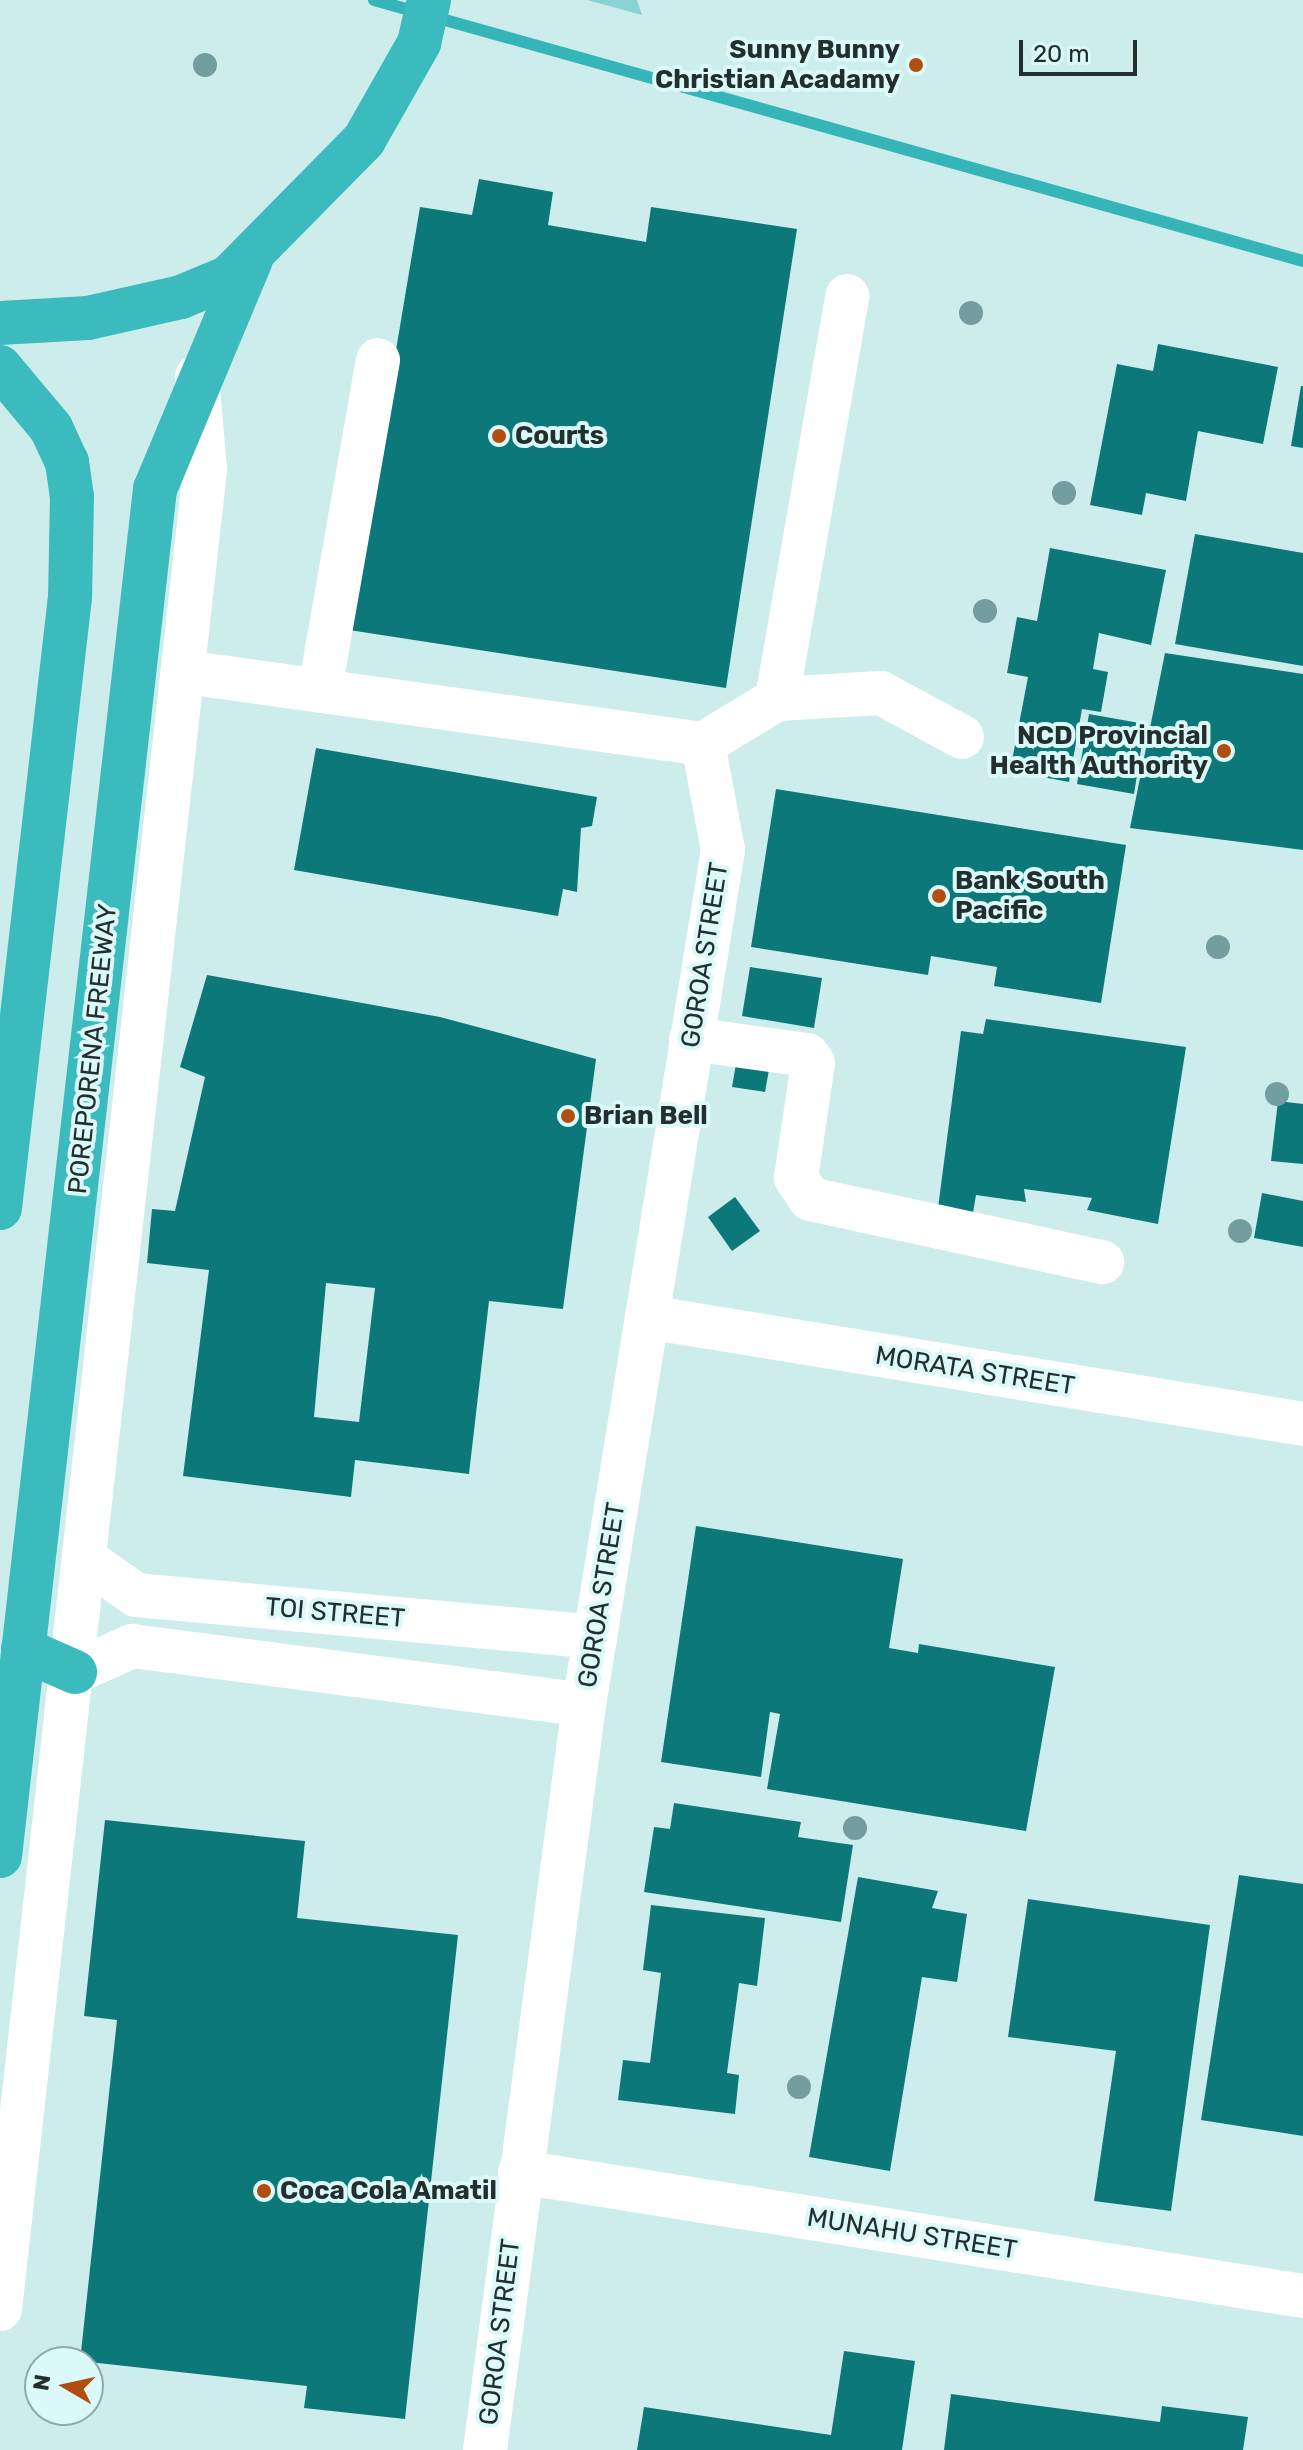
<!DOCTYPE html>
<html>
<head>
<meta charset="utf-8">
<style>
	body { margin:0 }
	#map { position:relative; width:1303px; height:2450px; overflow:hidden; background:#cdecec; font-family:Rubik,sans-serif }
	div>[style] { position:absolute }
	.green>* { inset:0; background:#8ad3d4 }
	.stream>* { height:12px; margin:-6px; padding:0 6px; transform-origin:6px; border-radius:6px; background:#36b5b8 }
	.building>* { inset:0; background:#0d787a }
	.minor>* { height:44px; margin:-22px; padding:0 22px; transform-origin:22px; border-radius:22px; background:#fff }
	.highway>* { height:44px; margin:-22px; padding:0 22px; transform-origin:22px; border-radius:22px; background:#3bbbbd }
	.trees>* { width:24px; height:24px; margin:-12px; border-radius:50%; background:#739d9e }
	.dots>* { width:22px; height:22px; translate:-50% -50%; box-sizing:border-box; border:4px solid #dbf9f9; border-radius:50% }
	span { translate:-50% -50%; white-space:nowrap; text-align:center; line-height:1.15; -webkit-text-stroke:8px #dbf9f9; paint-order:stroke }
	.poi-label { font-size:26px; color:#232e2e; font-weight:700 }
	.right { translate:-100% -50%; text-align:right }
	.left { translate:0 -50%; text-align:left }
	.street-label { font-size:26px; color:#232e2e }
	.north { position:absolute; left:24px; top:2346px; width:80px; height:80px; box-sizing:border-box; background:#dbf9f9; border:2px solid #91a8a8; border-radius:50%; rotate:279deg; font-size:22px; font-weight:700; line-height:32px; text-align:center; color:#232e2e }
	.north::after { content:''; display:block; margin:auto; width:28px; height:36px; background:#b04f0f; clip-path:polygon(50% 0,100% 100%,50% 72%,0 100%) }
	.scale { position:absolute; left:1019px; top:40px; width:118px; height:36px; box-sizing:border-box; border:4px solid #232e2e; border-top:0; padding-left:10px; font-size:24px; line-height:28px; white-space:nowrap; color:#232e2e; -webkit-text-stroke:6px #dbf9f9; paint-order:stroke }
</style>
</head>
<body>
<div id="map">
	<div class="green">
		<div style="clip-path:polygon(587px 0,637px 0,642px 15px)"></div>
	</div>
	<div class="stream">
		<div style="left:374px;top:0;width:965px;rotate:15.69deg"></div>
	</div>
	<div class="building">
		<div style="clip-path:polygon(479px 179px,553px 192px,548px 225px,646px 242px,651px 207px,797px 229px,726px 688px,349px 630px,420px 207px,472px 215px)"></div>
		<div style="clip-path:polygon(1158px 344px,1278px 367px,1263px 444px,1198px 431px,1186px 501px,1146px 493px,1142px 515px,1090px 505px,1117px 364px,1153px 371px)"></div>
		<div style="clip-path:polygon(1301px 386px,1303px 386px,1303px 448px,1291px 446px)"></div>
		<div style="clip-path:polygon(1195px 534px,1303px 553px,1303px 666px,1175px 644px)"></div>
		<div style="clip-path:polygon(1050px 548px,1166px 570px,1151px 645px,1099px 633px,1093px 669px,1108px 672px,1101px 712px,1082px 709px,1069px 782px,1010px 771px,1028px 677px,1007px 673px,1017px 617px,1037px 621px)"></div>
		<div style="clip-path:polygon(1165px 653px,1303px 674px,1303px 850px,1130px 828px)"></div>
		<div style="clip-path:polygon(1089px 714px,1145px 724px,1134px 794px,1077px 784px)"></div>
		<div style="clip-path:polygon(316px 748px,597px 797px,592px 826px,581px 828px,577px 892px,563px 889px,558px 916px,294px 870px)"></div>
		<div style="clip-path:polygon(776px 789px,1126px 845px,1101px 1003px,994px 986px,997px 967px,931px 956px,928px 975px,751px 947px)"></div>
		<div style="clip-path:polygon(750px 967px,822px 978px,814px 1028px,742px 1016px)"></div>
		<div style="clip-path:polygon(evenodd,207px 975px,440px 1017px,596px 1059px,563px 1309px,489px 1301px,469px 1474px,355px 1460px,351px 1497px,183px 1476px,209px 1270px,147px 1263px,152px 1209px,175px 1211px,205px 1077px,180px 1067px,207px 975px,326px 1283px,375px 1288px,359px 1422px,314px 1417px,326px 1283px)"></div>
		<div style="clip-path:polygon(986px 1019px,1186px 1047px,1158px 1224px,1087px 1210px,1092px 1198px,1024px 1189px,1026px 1202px,976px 1195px,973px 1213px,938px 1208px,961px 1031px,983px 1034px)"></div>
		<div style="clip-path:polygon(737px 1058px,770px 1064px,765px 1092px,732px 1087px)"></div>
		<div style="clip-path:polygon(1278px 1101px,1303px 1104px,1303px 1164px,1271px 1161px)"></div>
		<div style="clip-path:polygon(1262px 1193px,1303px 1201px,1303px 1247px,1254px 1238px)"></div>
		<div style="clip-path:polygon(735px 1197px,760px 1231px,732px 1251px,708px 1217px)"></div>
		<div style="clip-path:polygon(696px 1526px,903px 1559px,889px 1648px,918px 1653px,919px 1644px,1055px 1667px,1026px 1831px,767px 1789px,780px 1714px,770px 1712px,761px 1777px,661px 1762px)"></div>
		<div style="clip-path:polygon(674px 1803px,801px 1822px,798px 1837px,853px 1845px,841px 1922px,644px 1892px,654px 1827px,670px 1829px)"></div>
		<div style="clip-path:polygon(105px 1820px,305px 1841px,297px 1918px,458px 1935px,405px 2419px,304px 2408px,307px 2386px,80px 2361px,117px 2020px,84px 2016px)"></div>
		<div style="clip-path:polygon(1239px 1875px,1303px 1884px,1303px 2136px,1201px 2120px)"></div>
		<div style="clip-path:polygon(858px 1877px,938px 1891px,932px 1908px,967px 1914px,957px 1982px,922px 1977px,890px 2171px,809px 2157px)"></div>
		<div style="clip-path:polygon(1028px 1899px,1210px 1925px,1171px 2211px,1094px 2201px,1116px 2051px,1008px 2037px)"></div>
		<div style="clip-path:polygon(651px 1905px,765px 1918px,757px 1986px,739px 1983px,727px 2073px,739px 2075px,735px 2114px,618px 2100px,623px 2060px,650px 2063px,661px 1973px,643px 1970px)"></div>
		<div style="clip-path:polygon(844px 2351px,915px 2361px,902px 2450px,637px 2450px,644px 2407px,831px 2435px)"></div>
		<div style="clip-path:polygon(951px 2394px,1160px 2422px,1162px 2406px,1248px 2417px,1243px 2450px,944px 2450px)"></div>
	</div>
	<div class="minor">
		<div style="left:185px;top:672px;width:523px;rotate:7.91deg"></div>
		<div style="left:703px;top:744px;width:87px;rotate:-31.3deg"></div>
		<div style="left:777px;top:699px;width:409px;rotate:-80.1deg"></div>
		<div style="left:320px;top:689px;width:334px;rotate:-80deg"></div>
		<div style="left:777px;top:699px;width:104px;rotate:-3.3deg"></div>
		<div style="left:881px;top:693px;width:92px;rotate:28.5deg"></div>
		<div style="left:691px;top:1039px;width:117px;rotate:7.9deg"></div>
		<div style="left:807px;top:1055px;width:10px;rotate:53deg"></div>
		<div style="left:813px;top:1063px;width:116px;rotate:98.4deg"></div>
		<div style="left:796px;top:1178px;width:25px;rotate:56deg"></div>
		<div style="left:810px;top:1199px;width:299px;rotate:12.2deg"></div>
		<div style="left:647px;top:1317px;width:665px;rotate:9.26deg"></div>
		<div style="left:85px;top:1559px;width:62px;rotate:35.2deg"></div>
		<div style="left:136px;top:1595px;width:461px;rotate:5.2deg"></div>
		<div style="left:75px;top:1672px;width:63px;rotate:-24.5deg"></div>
		<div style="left:132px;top:1646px;width:456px;rotate:7.4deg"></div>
		<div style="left:520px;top:2172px;width:793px;rotate:9deg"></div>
		<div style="left:0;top:2309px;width:1850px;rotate:-83.64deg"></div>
		<div style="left:205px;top:470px;width:94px;rotate:-94.9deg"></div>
		<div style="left:485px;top:2450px;width:752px;rotate:-82.43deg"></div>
		<div style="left:584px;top:1705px;width:866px;rotate:-80.77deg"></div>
		<div style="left:723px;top:850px;width:108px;rotate:-100.7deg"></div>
	</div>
	<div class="highway">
		<div style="left:0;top:323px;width:88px;rotate:-3.3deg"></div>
		<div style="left:88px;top:318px;width:95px;rotate:-12.7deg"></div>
		<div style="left:181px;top:297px;width:52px;rotate:-22.6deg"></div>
		<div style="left:229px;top:277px;width:192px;rotate:-45.4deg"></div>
		<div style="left:364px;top:140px;width:112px;rotate:-60.4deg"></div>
		<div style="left:419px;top:43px;width:44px;rotate:-76.9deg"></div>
		<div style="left:0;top:367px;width:80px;rotate:50.1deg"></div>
		<div style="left:51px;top:428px;width:38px;rotate:65deg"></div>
		<div style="left:67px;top:462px;width:34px;rotate:82deg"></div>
		<div style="left:72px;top:496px;width:101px;rotate:91.1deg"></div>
		<div style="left:70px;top:597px;width:615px;rotate:96.54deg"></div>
		<div style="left:23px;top:1649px;width:57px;rotate:23.9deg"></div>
		<div style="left:0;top:1856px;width:1376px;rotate:-83.53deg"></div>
		<div style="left:155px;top:489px;width:248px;rotate:-67.3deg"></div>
	</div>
	<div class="trees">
		<div style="left:205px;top:65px"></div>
		<div style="left:971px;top:313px"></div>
		<div style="left:1064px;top:493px"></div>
		<div style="left:985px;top:611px"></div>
		<div style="left:1218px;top:947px"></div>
		<div style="left:1277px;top:1094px"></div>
		<div style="left:1240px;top:1231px"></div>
		<div style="left:855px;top:1828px"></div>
		<div style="left:799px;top:2087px"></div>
	</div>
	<div class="dots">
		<div style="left:916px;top:65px;background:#b04f0f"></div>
		<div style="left:499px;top:436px;background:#b04f0f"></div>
		<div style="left:1224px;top:751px;background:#b04f0f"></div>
		<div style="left:939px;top:896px;background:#b04f0f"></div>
		<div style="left:568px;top:1116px;background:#b04f0f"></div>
		<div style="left:264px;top:2191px;background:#b04f0f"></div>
	</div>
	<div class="poi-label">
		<span class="right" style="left:900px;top:65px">Sunny Bunny<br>Christian Acadamy</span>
		<span class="left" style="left:515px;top:436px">Courts</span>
		<span class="right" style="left:1208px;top:751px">NCD Provincial<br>Health Authority</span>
		<span class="left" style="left:955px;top:896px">Bank South<br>Pacific</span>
		<span class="left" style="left:584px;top:1116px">Brian Bell</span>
		<span class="left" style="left:280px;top:2191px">Coca Cola Amatil</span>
	</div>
	<div class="street-label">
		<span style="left:705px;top:955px;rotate:-81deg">GOROA STREET</span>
		<span style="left:93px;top:1049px;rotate:-84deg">POREPORENA FREEWAY</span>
		<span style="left:975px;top:1371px;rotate:9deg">MORATA STREET</span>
		<span style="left:602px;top:1595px;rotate:-81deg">GOROA STREET</span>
		<span style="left:335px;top:1613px;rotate:5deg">TOI STREET</span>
		<span style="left:912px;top:2234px;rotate:9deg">MUNAHU STREET</span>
		<span style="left:500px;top:2332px;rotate:-83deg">GOROA STREET</span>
	</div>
	<div class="north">N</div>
	<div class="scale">20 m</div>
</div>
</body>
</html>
